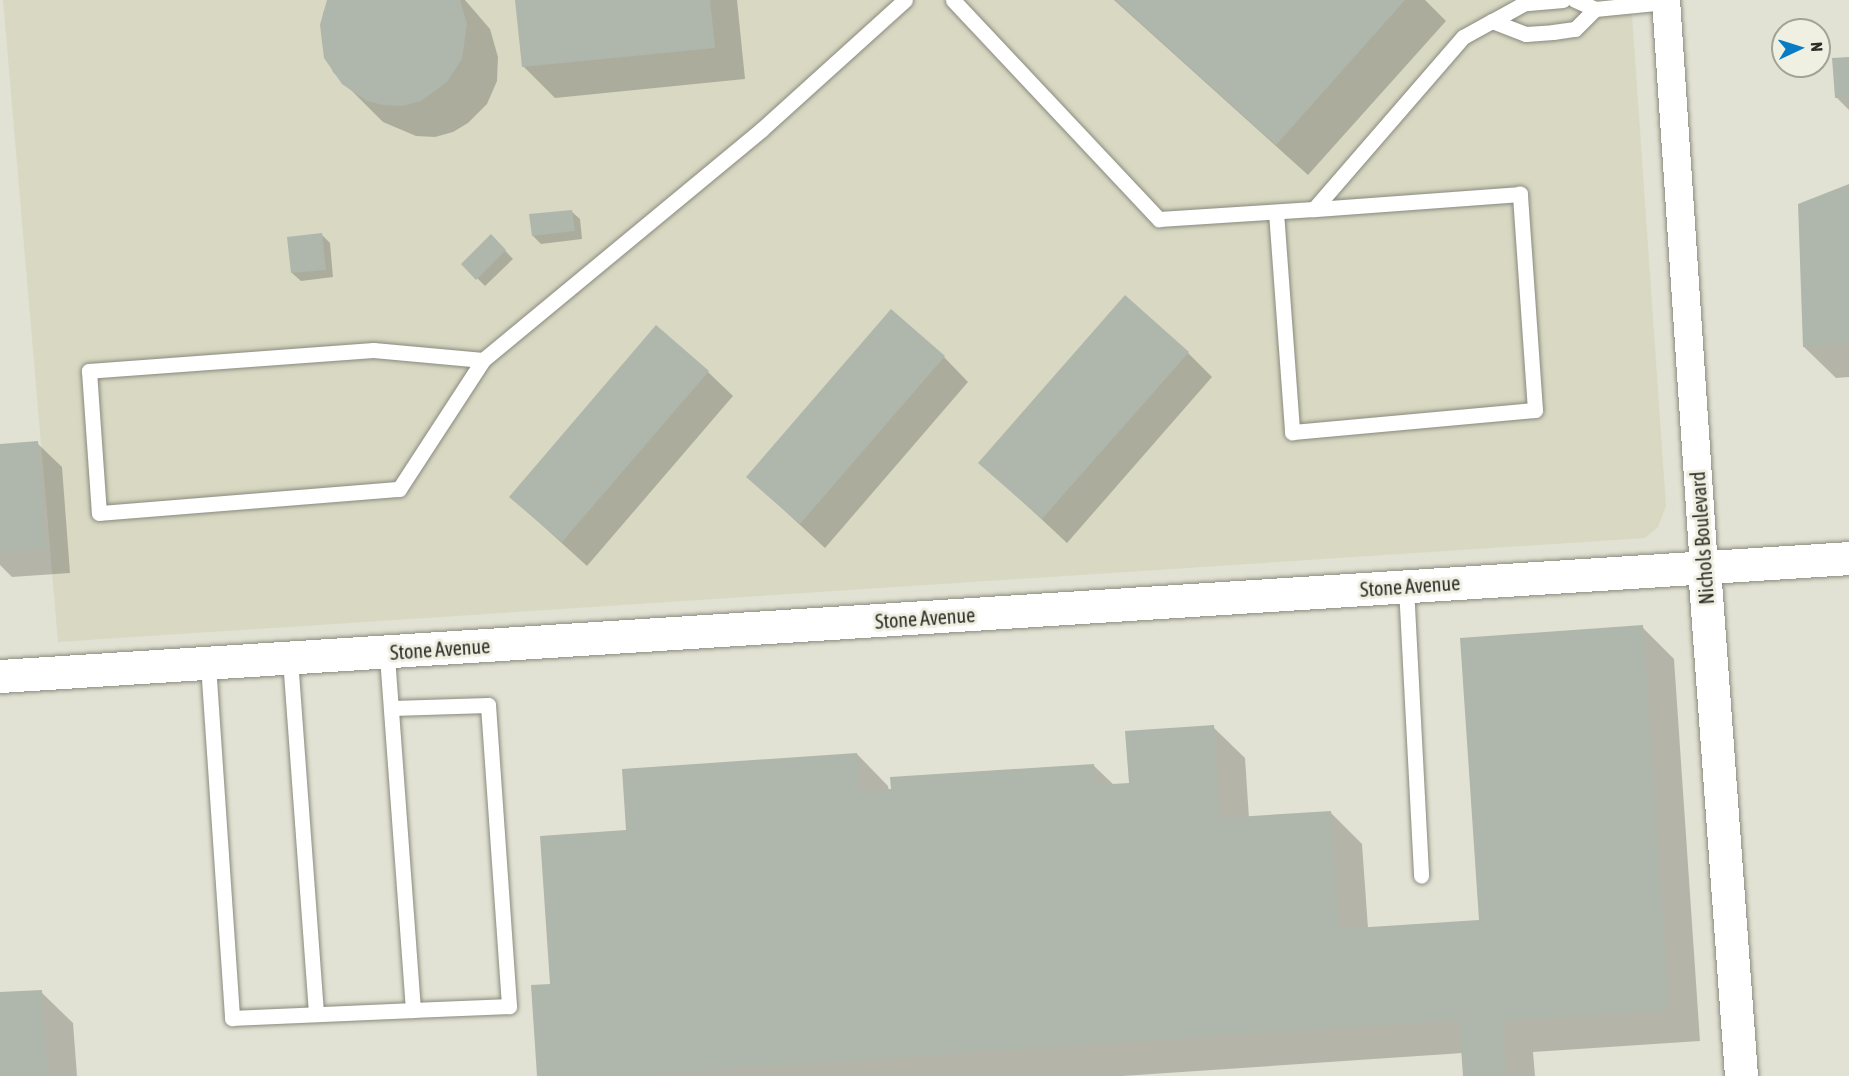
<!DOCTYPE html>
<html>
<head>
<meta charset="utf-8">
<style>
	body { margin:0 }
	#map { position:relative; width:1849px; height:1076px; overflow:hidden; background:#e2e2d4; font-family:"Asap Condensed",sans-serif }
	div>[style] { position:absolute }
	.built>* { inset:0; background:#d8d8c3 }
	.shadow>* { inset:0; background:#0003 }
	.building>* { inset:0; background:#afb6ab }
	.roads { filter:drop-shadow(0 0 2px #8a8a7e) drop-shadow(0 0 2px #8a8a7e) }
	.service>* { height:15px; margin:-7.5px; padding:0 7.5px; transform-origin:7.5px; border-radius:7.5px; background:#fff }
	.minor>* { height:28px; margin:-14px; padding:0 14px; transform-origin:14px; border-radius:14px; background:#fff }
	.tertiary>* { height:33px; margin:-16.5px; padding:0 16.5px; transform-origin:16.5px; border-radius:16.5px; background:#fff }
	span { translate:-50% -50%; white-space:nowrap; text-align:center; line-height:1.15; -webkit-text-stroke:6px #efefe2; paint-order:stroke }
	.street-label { font-size:20px; color:#2e2e29 }
	.north { position:absolute; left:1771px; top:18px; width:60px; height:60px; box-sizing:border-box; background:#efefe2; border:2px solid #a2a298; border-radius:50%; rotate:86deg; font-size:16px; font-weight:700; line-height:24px; text-align:center; color:#2e2e29 }
	.north::after { content:''; display:block; margin:auto; width:21px; height:27px; background:#057cc5; clip-path:polygon(50% 0,100% 100%,50% 72%,0 100%) }
</style>
</head>
<body>
<div id="map">
	<div class="built">
		<div style="clip-path:polygon(3px 0,1631px 0,1666px 506px,1658px 527px,1645px 538px,58px 642px)"></div>
	</div>
	<div class="shadow">
		<div style="clip-path:polygon(330px 0,465px 0,490px 29px,498px 57px,497px 81px,487px 104px,468px 123px,453px 132px,435px 137px,416px 136px,383px 122px,333px 72px,322px 42px,323px 13px)"></div>
		<div style="clip-path:polygon(517px 0,737px 0,745px 79px,555px 98px,524px 67px)"></div>
		<div style="clip-path:polygon(1114px 0,1425px 0,1446px 21px,1308px 175px)"></div>
		<div style="clip-path:polygon(1849px 58px,1849px 110px,1836px 97px)"></div>
		<div style="clip-path:polygon(1849px 186px,1849px 377px,1836px 378px,1804px 347px)"></div>
		<div style="clip-path:polygon(571px 211px,580px 219px,582px 239px,541px 244px,533px 236px)"></div>
		<div style="clip-path:polygon(322px 235px,330px 243px,333px 277px,301px 281px,292px 273px)"></div>
		<div style="clip-path:polygon(491px 236px,513px 259px,485px 286px,463px 264px)"></div>
		<div style="clip-path:polygon(1188px 353px,1212px 377px,1067px 543px,980px 462px)"></div>
		<div style="clip-path:polygon(944px 357px,968px 382px,825px 548px,748px 477px)"></div>
		<div style="clip-path:polygon(708px 372px,733px 396px,587px 566px,511px 497px)"></div>
		<div style="clip-path:polygon(37px 443px,62px 467px,70px 573px,12px 577px,0 565px,0 445px)"></div>
		<div style="clip-path:polygon(1642px 627px,1674px 659px,1700px 1041px,1533px 1052px,1535px 1076px,1464px 1076px,1463px 1053px,1122px 1076px,538px 1076px,551px 986px,628px 832px,857px 754px,888px 786px,889px 791px,1093px 765px,1114px 785px,1130px 784px,1213px 727px,1245px 758px,1249px 818px,1331px 813px,1362px 844px,1368px 928px,1481px 921px)"></div>
		<div style="clip-path:polygon(41px 992px,73px 1023px,77px 1076px,0 1076px,0 994px)"></div>
	</div>
	<div class="building">
		<div style="clip-path:polygon(327px 0,460px 0,467px 24px,462px 59px,447px 82px,421px 101px,402px 106px,383px 105px,367px 101px,342px 84px,324px 58px,320px 25px)"></div>
		<div style="clip-path:polygon(515px 0,710px 0,715px 48px,522px 67px)"></div>
		<div style="clip-path:polygon(1115px 0,1405px 0,1276px 145px)"></div>
		<div style="clip-path:polygon(1849px 57px,1849px 97px,1835px 98px,1832px 58px)"></div>
		<div style="clip-path:polygon(1849px 184px,1849px 343px,1803px 347px,1798px 204px)"></div>
		<div style="clip-path:polygon(572px 210px,575px 231px,532px 236px,529px 214px)"></div>
		<div style="clip-path:polygon(322px 233px,326px 270px,291px 273px,287px 237px)"></div>
		<div style="clip-path:polygon(491px 234px,506px 250px,476px 280px,461px 264px)"></div>
		<div style="clip-path:polygon(1125px 295px,1189px 352px,1042px 519px,978px 463px)"></div>
		<div style="clip-path:polygon(891px 309px,945px 356px,800px 524px,746px 477px)"></div>
		<div style="clip-path:polygon(656px 325px,709px 371px,562px 542px,509px 497px)"></div>
		<div style="clip-path:polygon(38px 441px,46px 549px,0 552px,0 444px)"></div>
		<div style="clip-path:polygon(1643px 625px,1669px 1010px,1503px 1021px,1506px 1074px,1483px 1076px,1463px 1076px,1459px 1020px,628px 1076px,537px 1076px,531px 985px,550px 984px,540px 836px,626px 830px,622px 769px,857px 753px,860px 791px,891px 789px,890px 777px,1094px 764px,1095px 785px,1129px 783px,1125px 731px,1214px 725px,1220px 818px,1331px 811px,1339px 929px,1479px 920px,1460px 638px)"></div>
		<div style="clip-path:polygon(42px 990px,48px 1076px,0 1076px,0 992px)"></div>
	</div>
	<div class="roads">
		<div class="service">
			<div style="left:953px;top:0;width:301px;rotate:46.8deg"></div>
			<div style="left:1159px;top:219px;width:155px;rotate:-3.7deg"></div>
			<div style="left:1314px;top:209px;width:228px;rotate:-49.1deg"></div>
			<div style="left:1463px;top:37px;width:33px;rotate:-29deg"></div>
			<div style="left:1563px;top:0;width:38px;rotate:175deg"></div>
			<div style="left:1525px;top:3px;width:38px;rotate:151deg"></div>
			<div style="left:1492px;top:21px;width:36px;rotate:21deg"></div>
			<div style="left:1526px;top:34px;width:27px;rotate:-4deg"></div>
			<div style="left:1553px;top:32px;width:22px;rotate:-8deg"></div>
			<div style="left:1575px;top:29px;width:28px;rotate:-45deg"></div>
			<div style="left:1575px;top:0;width:22px;rotate:24deg"></div>
			<div style="left:1595px;top:9px;width:71px;rotate:-5.6deg"></div>
			<div style="left:1276px;top:212px;width:221px;rotate:85.8deg"></div>
			<div style="left:1292px;top:432px;width:244px;rotate:-5.2deg"></div>
			<div style="left:1535px;top:410px;width:217px;rotate:-94deg"></div>
			<div style="left:1520px;top:194px;width:207px;rotate:175.8deg"></div>
			<div style="left:483px;top:360px;width:110px;rotate:-174.8deg"></div>
			<div style="left:373px;top:350px;width:285px;rotate:175.8deg"></div>
			<div style="left:89px;top:371px;width:142px;rotate:86deg"></div>
			<div style="left:99px;top:513px;width:301px;rotate:-4.6deg"></div>
			<div style="left:399px;top:489px;width:154px;rotate:-56.9deg"></div>
			<div style="left:483px;top:360px;width:361px;rotate:-39.6deg"></div>
			<div style="left:761px;top:130px;width:194px;rotate:-42.1deg"></div>
			<div style="left:1406px;top:587px;width:289px;rotate:87deg"></div>
			<div style="left:290px;top:659px;width:356px;rotate:85.8deg"></div>
			<div style="left:208px;top:664px;width:355px;rotate:86.1deg"></div>
			<div style="left:232px;top:1018px;width:181px;rotate:-2.5deg"></div>
			<div style="left:413px;top:1010px;width:359px;rotate:-94.2deg"></div>
			<div style="left:392px;top:708px;width:96px;rotate:-1.8deg"></div>
			<div style="left:488px;top:705px;width:302px;rotate:86deg"></div>
			<div style="left:509px;top:1006px;width:96px;rotate:177.6deg"></div>
		</div>
		<div class="minor">
			<div style="left:1666px;top:0;width:569px;rotate:86.17deg"></div>
		</div>
		<div class="tertiary">
			<div style="left:1704px;top:568px;width:509px;rotate:85.83deg"></div>
			<div style="left:0;top:676px;width:1853px;rotate:-3.65deg"></div>
		</div>
	</div>
	<div class="street-label">
		<span style="left:1702px;top:538px;rotate:-94deg">Nichols Boulevard</span>
		<span style="left:1410px;top:586px;rotate:-4deg">Stone Avenue</span>
		<span style="left:925px;top:618px;rotate:-4deg">Stone Avenue</span>
		<span style="left:440px;top:649px;rotate:-4deg">Stone Avenue</span>
	</div>
	<div class="north">N</div>
</div>
</body>
</html>
